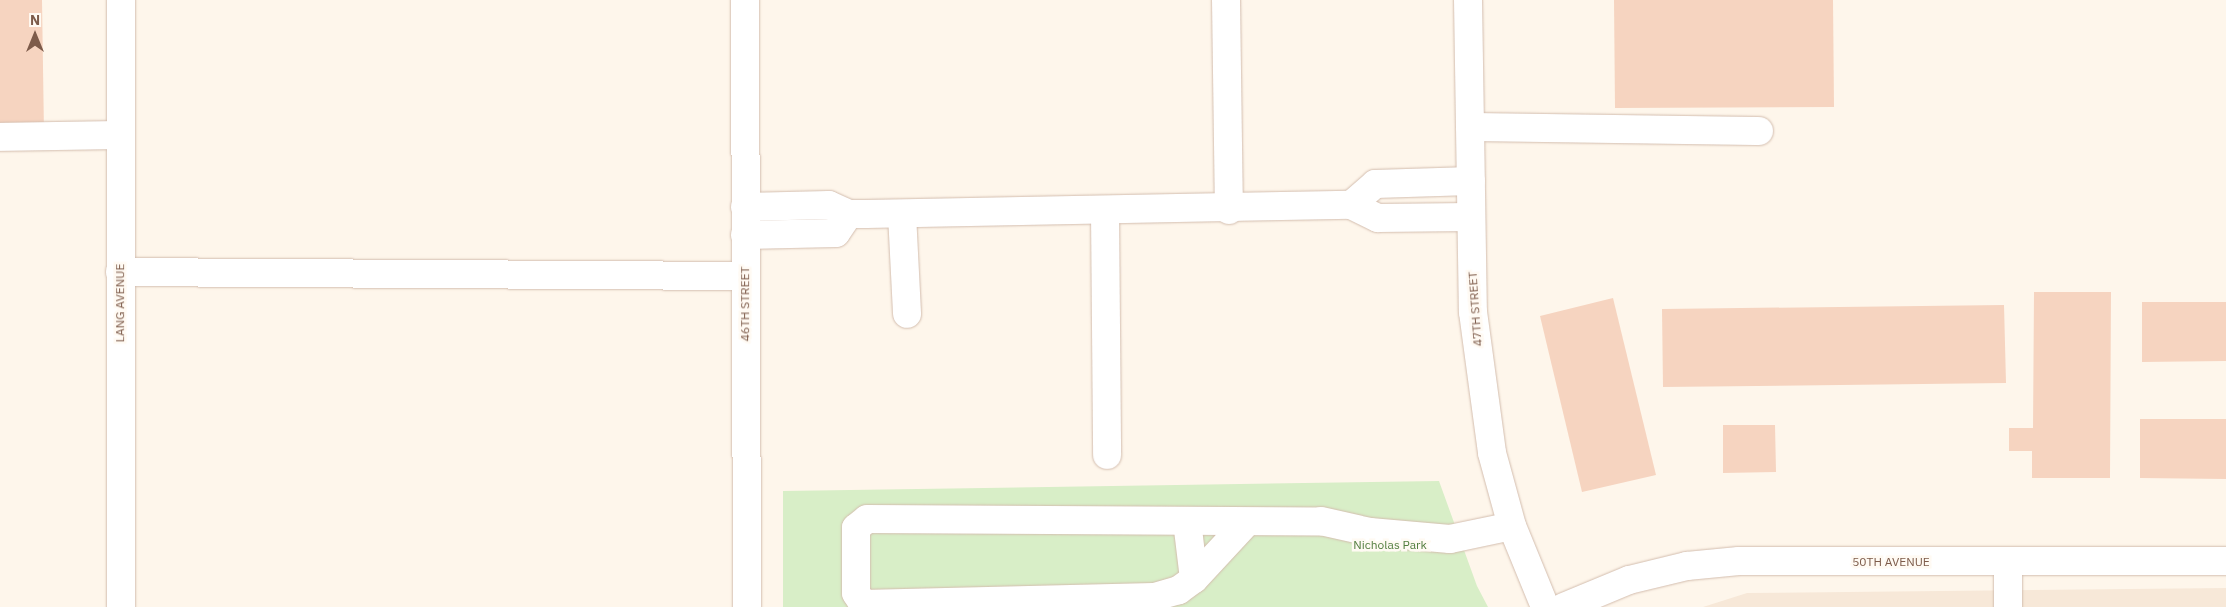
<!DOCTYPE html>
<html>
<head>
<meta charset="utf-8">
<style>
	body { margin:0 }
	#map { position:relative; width:2226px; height:607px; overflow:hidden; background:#fef6eb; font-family:"IBM Plex Sans",sans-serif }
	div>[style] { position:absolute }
	.residential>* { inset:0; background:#f7e8d8 }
	.green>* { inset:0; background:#d8eec7 }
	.building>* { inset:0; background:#f6d4c0 }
	.roads { filter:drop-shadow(0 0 1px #d3bdae) drop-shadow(0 0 1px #d3bdae) }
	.minor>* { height:28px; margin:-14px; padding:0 14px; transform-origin:14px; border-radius:14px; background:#fff }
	span { translate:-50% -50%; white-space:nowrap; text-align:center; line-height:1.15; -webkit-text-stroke:5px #fffaf3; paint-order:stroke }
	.street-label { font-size:12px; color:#7d5b4a }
	.park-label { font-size:12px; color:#527d3e }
	.north { position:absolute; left:10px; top:10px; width:50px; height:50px; -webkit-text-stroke:4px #fffaf3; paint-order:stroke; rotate:0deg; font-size:14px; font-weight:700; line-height:20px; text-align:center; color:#7d5b4a }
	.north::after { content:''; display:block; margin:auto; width:18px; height:22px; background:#7d5b4a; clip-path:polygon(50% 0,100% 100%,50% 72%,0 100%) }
</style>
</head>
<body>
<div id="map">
	<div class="residential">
		<div style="clip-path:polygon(2226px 588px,2226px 607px,1703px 607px,1747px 593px)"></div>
	</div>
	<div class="green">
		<div style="clip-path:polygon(1439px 481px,1477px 586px,1488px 607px,783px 607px,783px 491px)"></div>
	</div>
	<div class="building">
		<div style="clip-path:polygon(0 0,42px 0,44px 134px,0 134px)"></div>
		<div style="clip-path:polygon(1614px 0,1833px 0,1834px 107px,1615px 108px)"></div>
		<div style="clip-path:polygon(2034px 292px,2111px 292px,2110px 478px,2032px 478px,2032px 451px,2009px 451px,2009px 428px,2033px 428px)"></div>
		<div style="clip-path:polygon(1613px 298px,1656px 475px,1582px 492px,1540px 316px)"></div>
		<div style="clip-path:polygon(2142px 302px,2226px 302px,2226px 361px,2142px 362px)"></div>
		<div style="clip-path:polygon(2004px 305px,2006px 383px,1663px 387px,1662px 309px)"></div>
		<div style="clip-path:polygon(2140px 419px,2226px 419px,2226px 479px,2140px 478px)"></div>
		<div style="clip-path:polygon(1723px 425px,1775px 425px,1776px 472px,1723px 473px)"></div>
	</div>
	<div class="roads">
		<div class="minor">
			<div style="left:121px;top:0;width:607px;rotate:90deg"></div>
			<div style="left:745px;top:0;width:607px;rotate:89.81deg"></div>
			<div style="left:1226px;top:0;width:210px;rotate:89.2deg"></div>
			<div style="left:1468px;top:0;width:312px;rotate:89.1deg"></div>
			<div style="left:1473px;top:312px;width:142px;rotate:82.3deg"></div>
			<div style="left:1492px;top:453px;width:76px;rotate:74.7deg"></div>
			<div style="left:1512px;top:526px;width:87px;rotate:67.8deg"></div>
			<div style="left:1470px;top:127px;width:289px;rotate:0.8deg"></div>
			<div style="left:0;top:137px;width:120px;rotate:-1deg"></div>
			<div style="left:1351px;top:205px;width:32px;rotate:-41deg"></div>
			<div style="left:1375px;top:184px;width:96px;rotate:-1.8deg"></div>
			<div style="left:745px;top:207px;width:84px;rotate:-1.4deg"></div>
			<div style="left:829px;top:205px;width:22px;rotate:24deg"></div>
			<div style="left:849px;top:214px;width:17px"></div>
			<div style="left:866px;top:214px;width:485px;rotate:-1.1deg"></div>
			<div style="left:1351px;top:205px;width:30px;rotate:26deg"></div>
			<div style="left:1378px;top:218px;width:92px;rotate:-0.6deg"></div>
			<div style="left:1105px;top:212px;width:243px;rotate:89.5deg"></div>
			<div style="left:902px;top:214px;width:100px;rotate:87.1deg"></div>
			<div style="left:745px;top:235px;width:91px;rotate:-1.3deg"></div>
			<div style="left:836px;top:233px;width:23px;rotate:-56deg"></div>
			<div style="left:120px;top:272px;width:625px;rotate:0.37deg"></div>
			<div style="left:1187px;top:521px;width:58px;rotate:83.1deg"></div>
			<div style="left:1247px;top:522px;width:78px;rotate:132.9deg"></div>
			<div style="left:1194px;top:579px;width:19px;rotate:144deg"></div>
			<div style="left:1179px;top:590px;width:26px;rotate:164deg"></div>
			<div style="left:1154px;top:597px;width:291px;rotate:178.6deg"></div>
			<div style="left:863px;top:604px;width:13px;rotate:-122deg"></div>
			<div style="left:856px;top:593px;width:65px;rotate:-90deg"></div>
			<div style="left:856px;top:528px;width:14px;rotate:-39deg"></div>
			<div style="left:867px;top:519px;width:454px;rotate:0.3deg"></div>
			<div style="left:1321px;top:521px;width:50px;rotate:12.7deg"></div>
			<div style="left:1370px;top:532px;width:80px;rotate:5deg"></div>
			<div style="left:1450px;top:539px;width:63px;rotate:-11.8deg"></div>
			<div style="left:1564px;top:607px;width:70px;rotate:-22.6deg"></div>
			<div style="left:1629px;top:580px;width:60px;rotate:-13.6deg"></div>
			<div style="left:1687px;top:566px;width:52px;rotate:-5.5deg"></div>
			<div style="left:1739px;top:561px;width:487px"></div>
			<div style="left:2008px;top:607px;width:45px;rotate:-90deg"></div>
		</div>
	</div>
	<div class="street-label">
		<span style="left:120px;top:303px;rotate:-90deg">LANG AVENUE</span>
		<span style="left:745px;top:304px;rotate:-90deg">46TH STREET</span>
		<span style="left:1475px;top:309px;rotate:-94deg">47TH STREET</span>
		<span style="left:1891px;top:562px">50TH AVENUE</span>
	</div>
	<div class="park-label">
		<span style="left:1390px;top:545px">Nicholas Park</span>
	</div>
	<div class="north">N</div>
</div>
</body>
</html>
